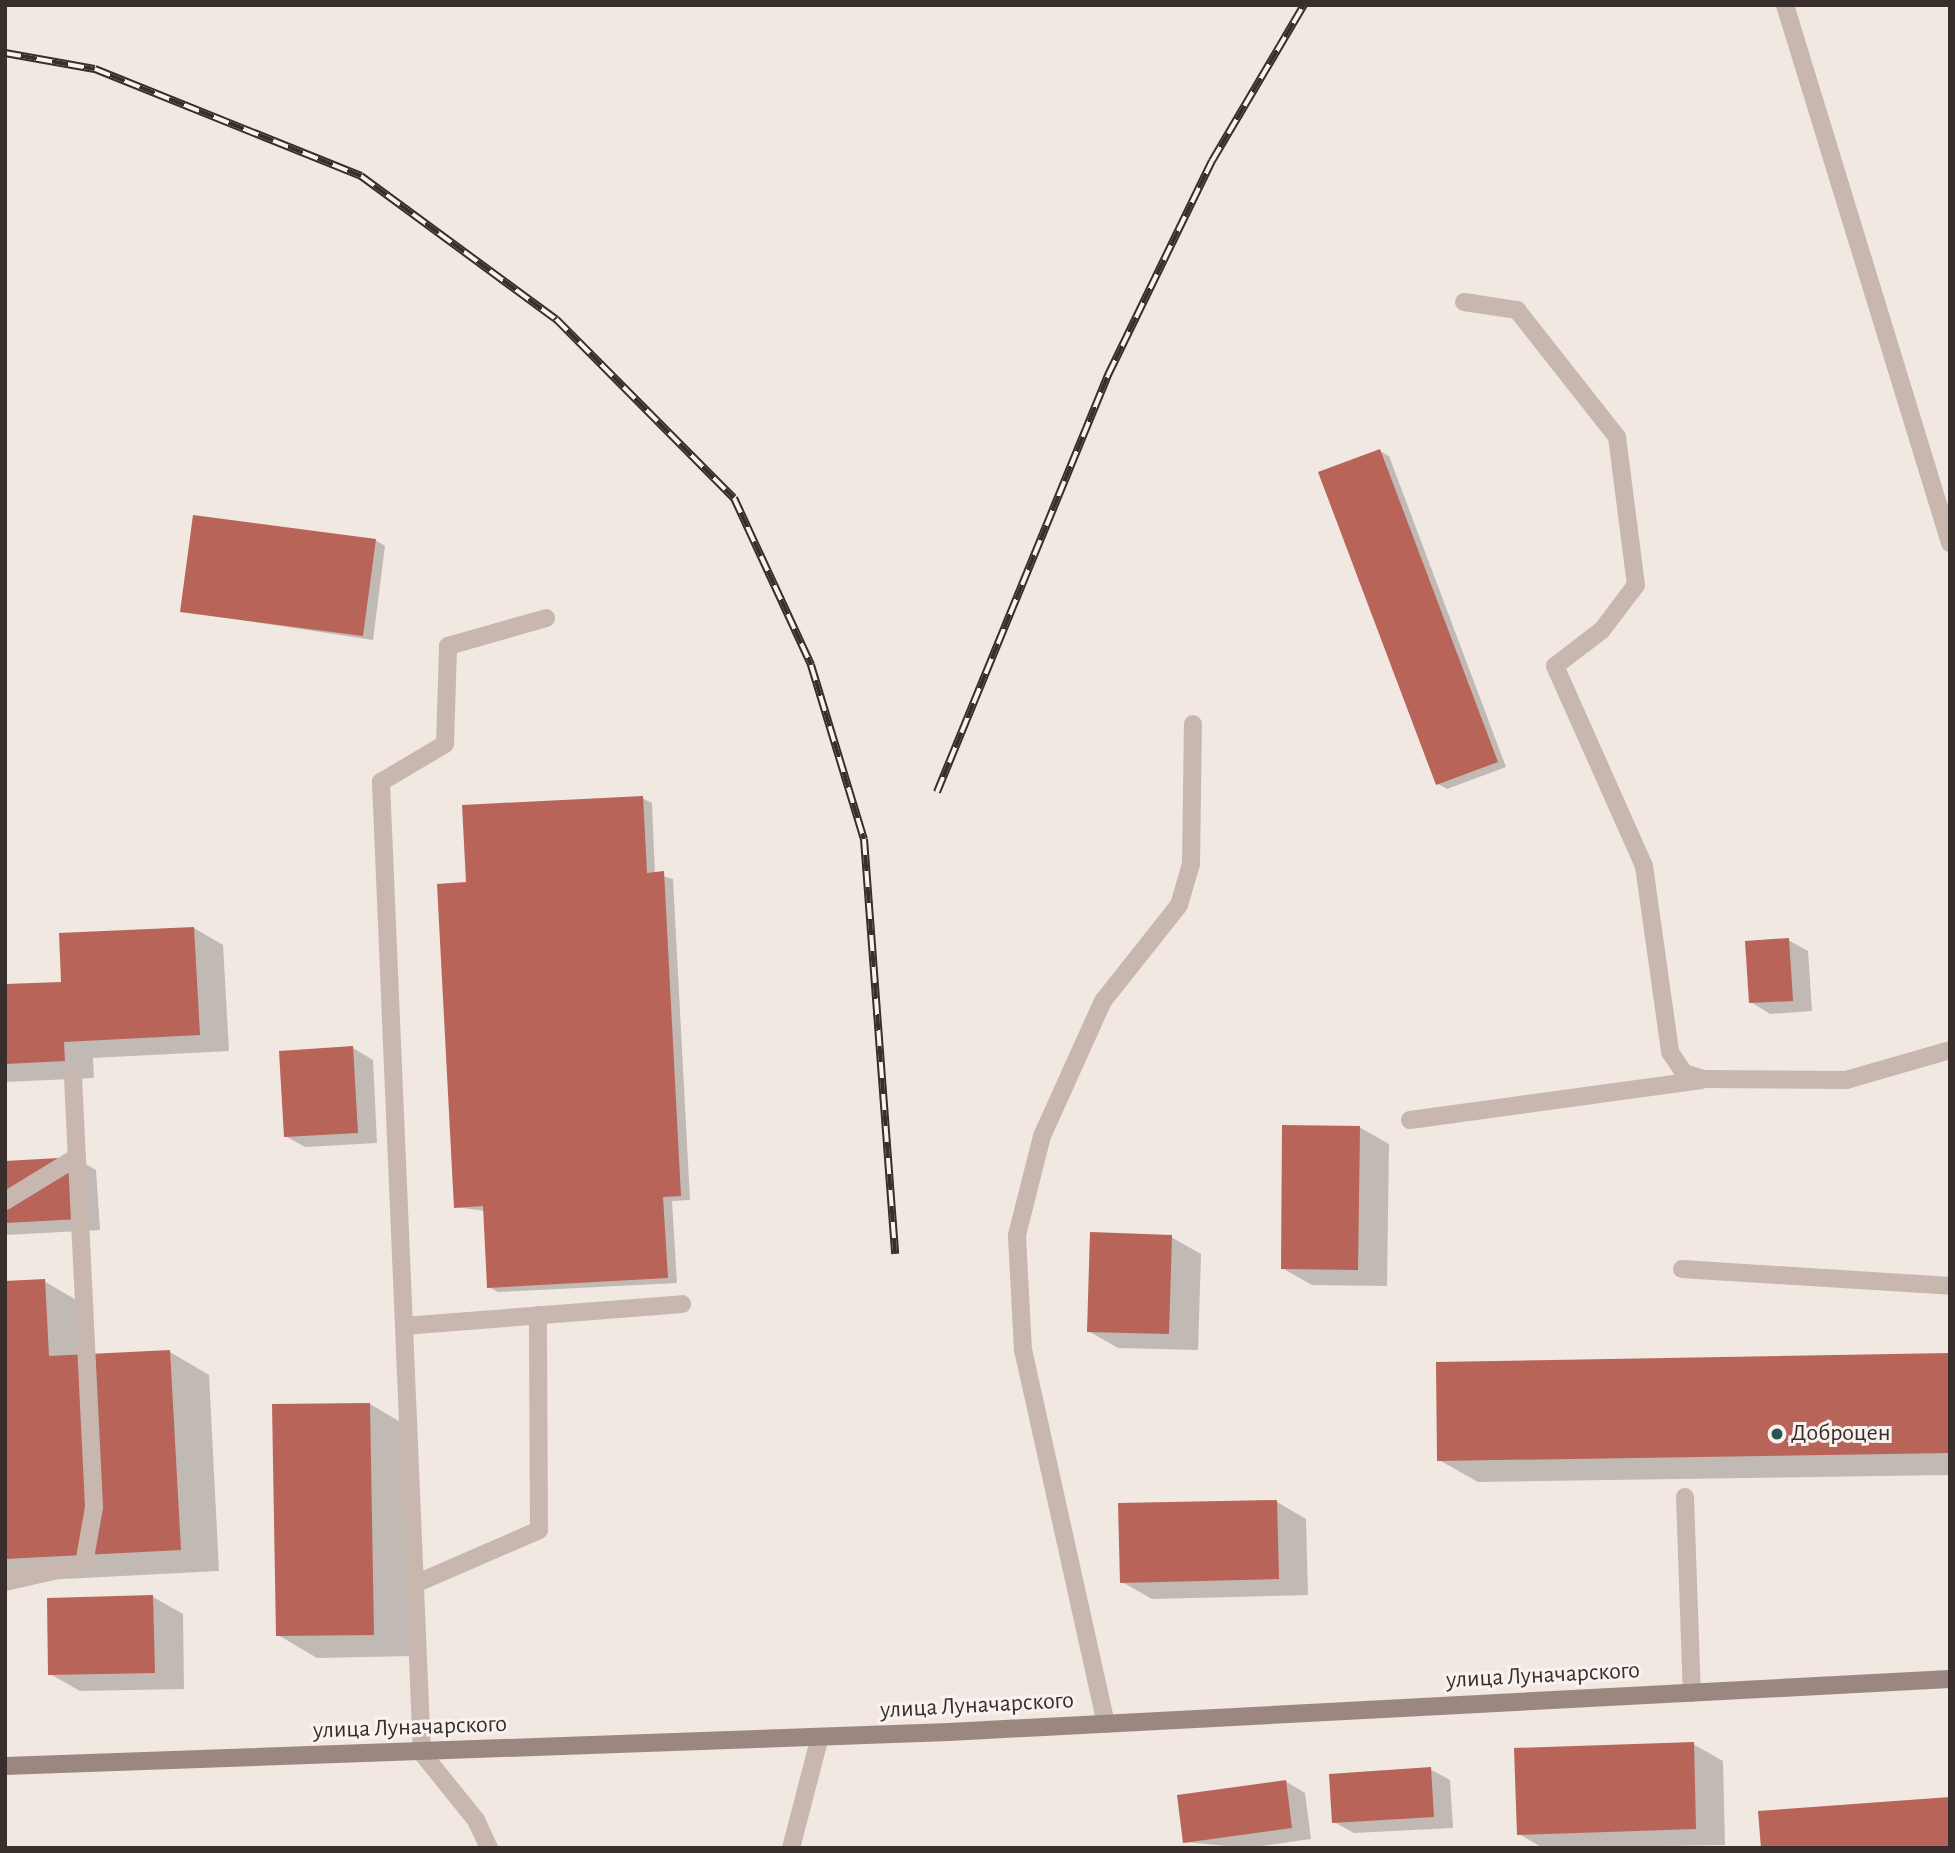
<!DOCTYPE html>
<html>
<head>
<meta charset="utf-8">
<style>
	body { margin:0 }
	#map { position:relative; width:1955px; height:1853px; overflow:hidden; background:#f1e8e2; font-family:"Alegreya Sans",sans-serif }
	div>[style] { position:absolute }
	.shadow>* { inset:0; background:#0003 }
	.building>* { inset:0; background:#b86459 }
	.service>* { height:18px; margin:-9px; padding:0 9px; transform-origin:9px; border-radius:9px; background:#c8b7af }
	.secondary>* { height:18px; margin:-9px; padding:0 9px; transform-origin:9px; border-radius:9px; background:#9c8780 }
	.rail>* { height:8px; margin-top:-4px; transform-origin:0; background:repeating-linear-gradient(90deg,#f9f2ee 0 16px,#382e2c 0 32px); box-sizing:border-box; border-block:2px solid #382e2c }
	.dots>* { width:19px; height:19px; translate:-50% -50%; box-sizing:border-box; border:4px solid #f9f2ee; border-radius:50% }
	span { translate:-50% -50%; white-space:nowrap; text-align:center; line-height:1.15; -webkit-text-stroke:6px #f9f2ee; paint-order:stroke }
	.poi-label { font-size:24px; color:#382e2c }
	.left { translate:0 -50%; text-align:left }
	.street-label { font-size:24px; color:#382e2c }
	.frame { position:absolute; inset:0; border:7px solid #382e2c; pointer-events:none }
</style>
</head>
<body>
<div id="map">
	<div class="shadow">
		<div style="clip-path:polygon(1380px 451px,1389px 456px,1506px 767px,1447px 789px,1438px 784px)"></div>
		<div style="clip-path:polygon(375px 540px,385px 546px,373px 640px,182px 611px)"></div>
		<div style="clip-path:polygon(642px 798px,652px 803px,655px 874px,673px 879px,690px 1200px,672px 1201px,677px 1283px,498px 1292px,489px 1287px,485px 1211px,456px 1207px,468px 884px)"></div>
		<div style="clip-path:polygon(194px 928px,223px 945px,229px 1051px,93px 1058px,94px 1078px,5px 1082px,5px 986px,63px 983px)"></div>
		<div style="clip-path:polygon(1788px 940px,1808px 951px,1812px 1011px,1770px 1014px,1751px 1002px)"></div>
		<div style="clip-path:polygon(353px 1048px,373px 1060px,377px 1143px,305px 1147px,285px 1136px)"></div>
		<div style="clip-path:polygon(1359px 1127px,1389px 1144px,1387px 1286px,1312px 1285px,1282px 1268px)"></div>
		<div style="clip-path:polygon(77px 1159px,96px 1170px,100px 1230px,5px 1235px,5px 1163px)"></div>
		<div style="clip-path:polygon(1171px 1237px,1201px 1254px,1198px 1350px,1118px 1348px,1088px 1331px)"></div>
		<div style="clip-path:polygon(44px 1281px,83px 1304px,86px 1356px,170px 1352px,209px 1375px,219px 1571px,5px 1582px,5px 1283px)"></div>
		<div style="clip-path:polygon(1950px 1355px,1950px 1475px,1478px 1482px,1439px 1460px)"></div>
		<div style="clip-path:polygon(370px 1404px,409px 1427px,413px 1656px,317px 1658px,278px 1635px)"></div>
		<div style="clip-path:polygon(1277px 1502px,1306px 1519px,1308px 1595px,1152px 1599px,1122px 1582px)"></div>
		<div style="clip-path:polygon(153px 1597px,183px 1614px,184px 1689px,80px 1691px,50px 1674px)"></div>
		<div style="clip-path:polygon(1693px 1744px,1723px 1761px,1725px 1845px,1543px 1848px,1519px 1834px)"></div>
		<div style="clip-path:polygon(1430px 1769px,1450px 1780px,1453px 1828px,1354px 1833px,1334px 1822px)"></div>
		<div style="clip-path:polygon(1285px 1781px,1305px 1793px,1311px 1839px,1248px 1848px,1185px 1842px)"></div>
	</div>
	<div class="building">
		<div style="clip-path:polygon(1380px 449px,1498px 762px,1436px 785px,1318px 472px)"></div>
		<div style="clip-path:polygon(193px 515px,376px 539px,363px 636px,180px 612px)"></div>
		<div style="clip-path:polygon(643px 796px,647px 873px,664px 871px,681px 1196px,663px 1197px,668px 1278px,487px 1288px,483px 1206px,454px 1208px,437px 884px,466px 882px,462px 805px)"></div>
		<div style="clip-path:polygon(194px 927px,200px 1035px,64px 1042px,65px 1061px,5px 1064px,5px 984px,61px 982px,59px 933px)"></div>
		<div style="clip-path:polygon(1789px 938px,1793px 1001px,1749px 1003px,1745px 941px)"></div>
		<div style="clip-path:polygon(353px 1046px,358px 1133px,284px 1137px,279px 1051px)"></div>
		<div style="clip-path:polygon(1282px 1125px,1360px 1126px,1358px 1270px,1281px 1269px)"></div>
		<div style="clip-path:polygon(77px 1157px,80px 1219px,5px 1223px,5px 1161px)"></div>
		<div style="clip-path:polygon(1090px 1232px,1172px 1235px,1169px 1334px,1087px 1332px)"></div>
		<div style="clip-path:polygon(45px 1279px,49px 1356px,170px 1350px,181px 1550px,5px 1559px,5px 1281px)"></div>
		<div style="clip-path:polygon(1950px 1353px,1950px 1453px,1437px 1461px,1436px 1362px)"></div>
		<div style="clip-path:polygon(370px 1403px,374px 1635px,276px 1636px,272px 1404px)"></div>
		<div style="clip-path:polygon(1277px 1500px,1279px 1579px,1120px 1583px,1118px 1503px)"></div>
		<div style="clip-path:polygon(153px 1595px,155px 1673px,48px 1675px,47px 1598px)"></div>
		<div style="clip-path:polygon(1694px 1742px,1696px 1829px,1517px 1835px,1514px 1748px)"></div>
		<div style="clip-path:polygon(1431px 1767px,1434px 1817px,1332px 1823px,1329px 1774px)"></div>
		<div style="clip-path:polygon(1286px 1780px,1292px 1828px,1183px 1843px,1177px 1795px)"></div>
		<div style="clip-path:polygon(1950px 1797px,1950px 1848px,1761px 1848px,1758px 1811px)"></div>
	</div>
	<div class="service">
		<div style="left:1785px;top:5px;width:563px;rotate:72.95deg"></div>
		<div style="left:1464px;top:302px;width:54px;rotate:8.6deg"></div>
		<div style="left:1517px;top:310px;width:162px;rotate:51.8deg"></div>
		<div style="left:1617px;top:437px;width:149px;rotate:82.7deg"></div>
		<div style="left:1636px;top:585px;width:56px;rotate:127.1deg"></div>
		<div style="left:1602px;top:630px;width:59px;rotate:142.5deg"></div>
		<div style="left:1555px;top:666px;width:219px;rotate:66deg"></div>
		<div style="left:1644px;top:866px;width:188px;rotate:82deg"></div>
		<div style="left:1670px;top:1052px;width:25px;rotate:56deg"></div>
		<div style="left:1684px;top:1073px;width:21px;rotate:17deg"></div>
		<div style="left:1704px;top:1079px;width:142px;rotate:0.4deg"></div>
		<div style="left:1846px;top:1080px;width:108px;rotate:-16.1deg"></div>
		<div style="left:1410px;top:1120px;width:294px;rotate:-7.8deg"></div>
		<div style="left:5px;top:1201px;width:84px;rotate:-31.4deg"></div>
		<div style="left:1682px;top:1269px;width:269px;rotate:3.6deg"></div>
		<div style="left:404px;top:1326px;width:279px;rotate:-4.5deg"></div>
		<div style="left:1685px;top:1497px;width:196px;rotate:88deg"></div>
		<div style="left:5px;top:1582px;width:81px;rotate:-12.8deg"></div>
		<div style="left:84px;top:1564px;width:58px;rotate:-80deg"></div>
		<div style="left:94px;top:1507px;width:433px;rotate:-92.8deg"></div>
		<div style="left:415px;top:1584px;width:135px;rotate:-23.5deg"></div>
		<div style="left:539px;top:1530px;width:215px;rotate:-90.3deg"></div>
		<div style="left:1106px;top:1724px;width:382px;rotate:-102.5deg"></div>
		<div style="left:1023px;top:1351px;width:116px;rotate:-93deg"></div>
		<div style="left:1017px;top:1235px;width:102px;rotate:-75.8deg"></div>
		<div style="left:1042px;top:1136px;width:148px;rotate:-65.7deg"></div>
		<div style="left:1103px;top:1001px;width:122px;rotate:-51.6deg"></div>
		<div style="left:1179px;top:905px;width:43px;rotate:-73.7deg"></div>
		<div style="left:1191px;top:864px;width:140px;rotate:-89.2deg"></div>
		<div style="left:489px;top:1848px;width:31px;rotate:-115deg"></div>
		<div style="left:476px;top:1820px;width:86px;rotate:-128.9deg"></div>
		<div style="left:422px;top:1753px;width:972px;rotate:-92.42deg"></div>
		<div style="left:381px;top:782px;width:74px;rotate:-30.7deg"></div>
		<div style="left:445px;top:744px;width:98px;rotate:-88.2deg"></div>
		<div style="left:448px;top:646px;width:102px;rotate:-15.9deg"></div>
		<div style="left:791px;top:1848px;width:115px;rotate:-75.4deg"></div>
	</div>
	<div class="secondary">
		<div style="left:5px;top:1766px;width:945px;rotate:-2.06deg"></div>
		<div style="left:949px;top:1732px;width:1002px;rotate:-3.03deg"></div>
	</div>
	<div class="rail">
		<div style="left:5px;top:53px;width:91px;rotate:10.1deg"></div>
		<div style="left:95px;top:69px;width:287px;rotate:21.9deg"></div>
		<div style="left:361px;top:176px;width:242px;rotate:36.3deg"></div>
		<div style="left:556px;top:319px;width:252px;rotate:45.2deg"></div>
		<div style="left:734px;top:498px;width:184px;rotate:65.2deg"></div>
		<div style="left:811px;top:665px;width:182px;rotate:73.1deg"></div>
		<div style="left:864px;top:839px;width:416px;rotate:85.7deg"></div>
		<div style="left:937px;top:792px;width:451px;rotate:-67.7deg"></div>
		<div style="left:1108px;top:375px;width:238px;rotate:-64.1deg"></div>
		<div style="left:1212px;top:161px;width:181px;rotate:-59.5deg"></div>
	</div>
	<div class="dots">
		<div style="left:1777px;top:1434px;background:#265552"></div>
	</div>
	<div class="poi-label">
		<span class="left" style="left:1791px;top:1434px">Доброцен</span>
	</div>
	<div class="street-label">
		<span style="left:1543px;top:1676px;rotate:-3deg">улица Луначарского</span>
		<span style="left:977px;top:1706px;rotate:-3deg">улица Луначарского</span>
		<span style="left:410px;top:1728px;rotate:-2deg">улица Луначарского</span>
	</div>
	<div class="frame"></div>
</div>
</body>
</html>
